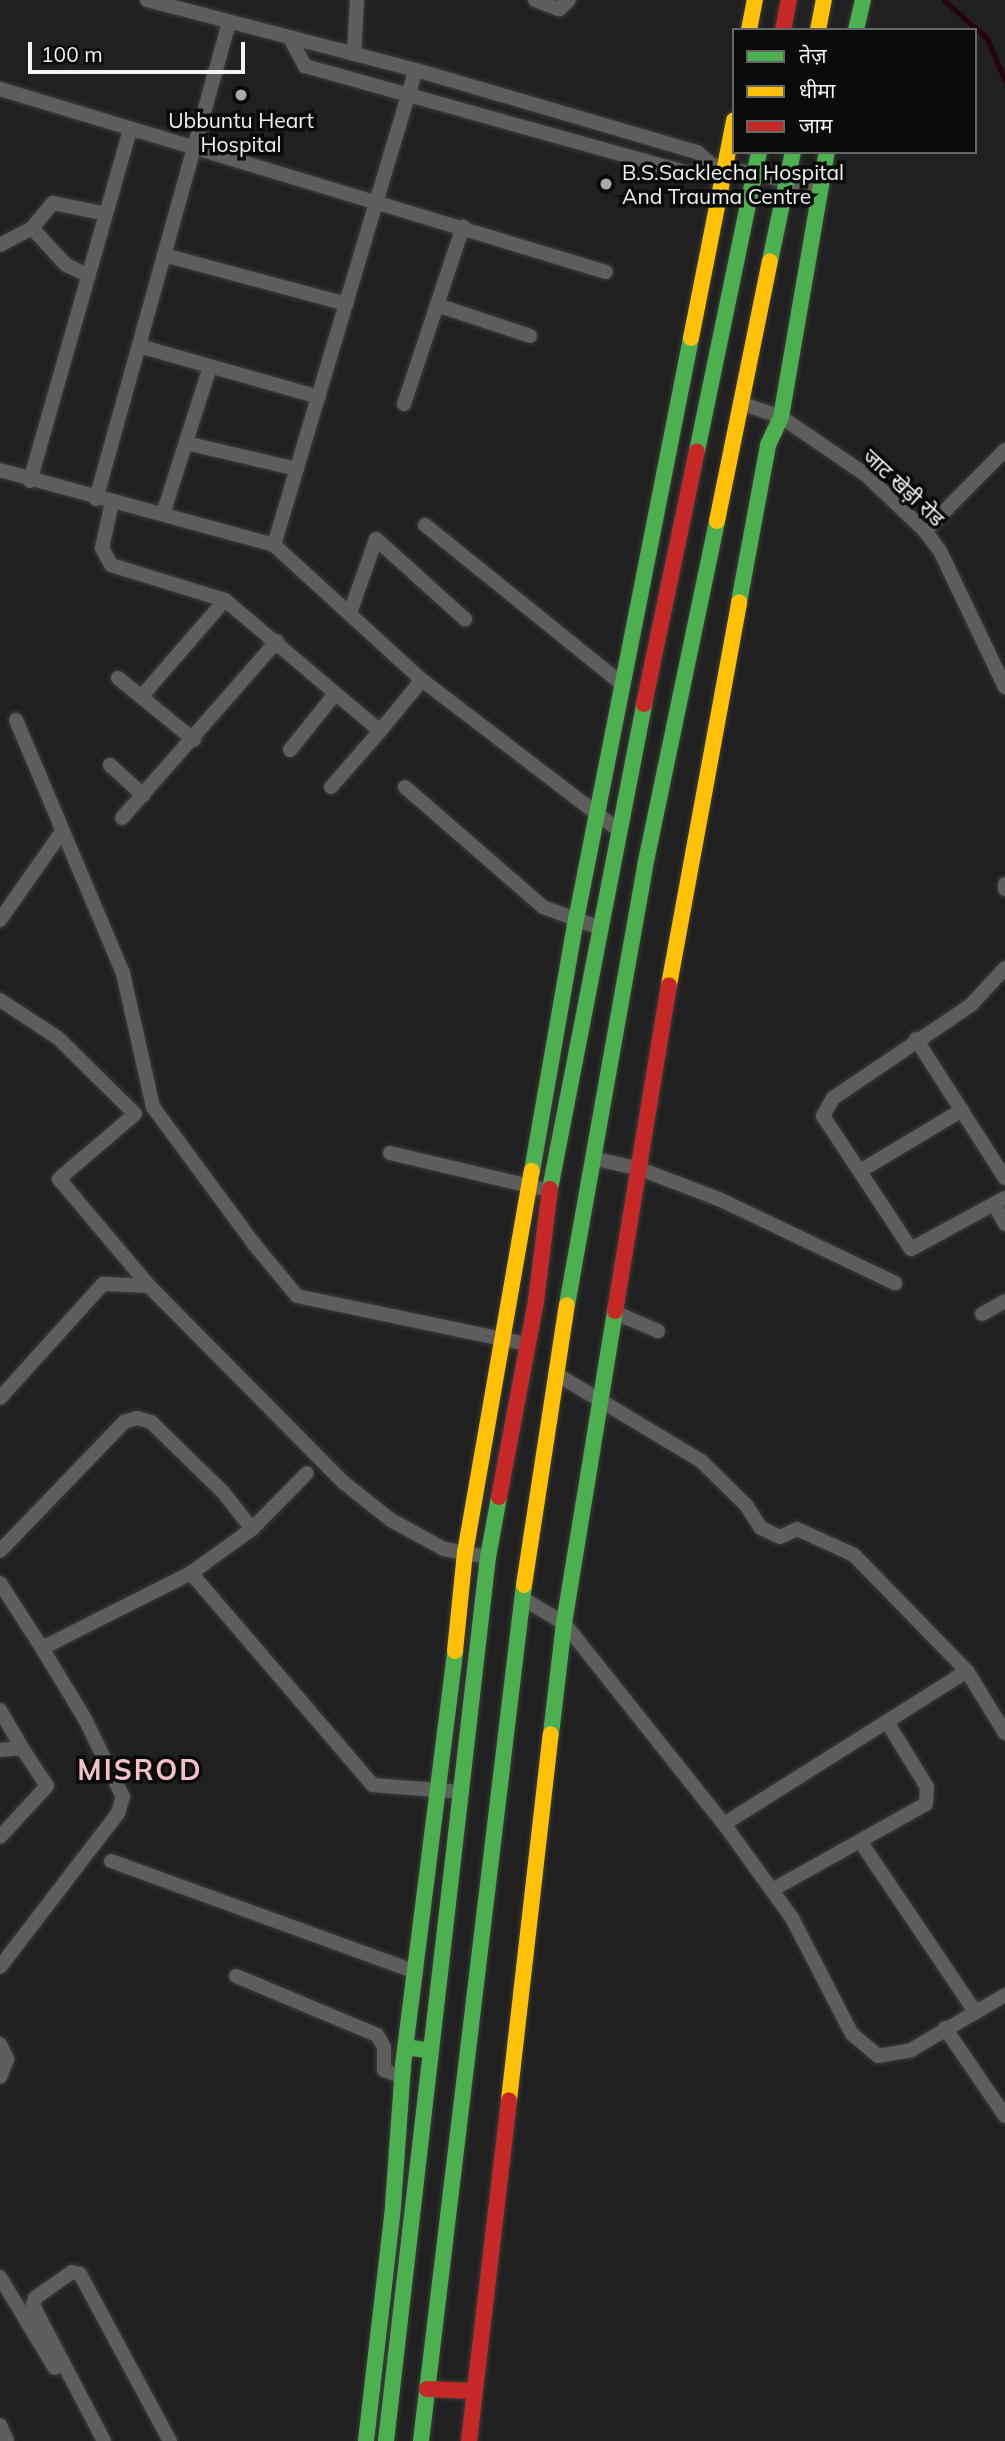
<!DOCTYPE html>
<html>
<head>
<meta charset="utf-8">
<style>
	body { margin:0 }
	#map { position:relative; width:1005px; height:2441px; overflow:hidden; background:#1f201f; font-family:Mulish,"Noto Sans Devanagari",sans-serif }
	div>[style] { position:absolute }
	.stream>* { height:4.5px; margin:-2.25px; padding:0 2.25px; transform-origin:2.25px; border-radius:2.25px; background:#25040c }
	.roads { filter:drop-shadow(0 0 2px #3b3c3b) drop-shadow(0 0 2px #3b3c3b) }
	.street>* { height:14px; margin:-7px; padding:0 7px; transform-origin:7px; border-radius:7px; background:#5e5e5e }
	.fast>* { height:16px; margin:-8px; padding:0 8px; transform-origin:8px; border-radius:8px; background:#4caf50 }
	.slow>* { height:16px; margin:-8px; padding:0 8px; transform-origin:8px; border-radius:8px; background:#ffc107 }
	.jam>* { height:16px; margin:-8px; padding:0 8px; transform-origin:8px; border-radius:8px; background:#c62828 }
	.dots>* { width:19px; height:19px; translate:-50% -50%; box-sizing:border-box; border:4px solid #090a09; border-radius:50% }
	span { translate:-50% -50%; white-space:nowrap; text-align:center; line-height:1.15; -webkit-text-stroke:7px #090a09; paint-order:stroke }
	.poi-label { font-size:21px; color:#f2f4f2 }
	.left { translate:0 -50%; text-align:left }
	.street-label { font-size:21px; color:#f2f4f2 }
	.district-label { font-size:28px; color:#f5c1c8; font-weight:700; letter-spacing:2px }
	.legend { position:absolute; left:732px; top:28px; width:245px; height:126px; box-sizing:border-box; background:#090a09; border:2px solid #666866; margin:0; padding:9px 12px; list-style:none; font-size:21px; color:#f2f4f2 }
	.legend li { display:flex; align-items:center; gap:14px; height:35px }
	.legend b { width:35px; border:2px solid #666866 }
	.scale { position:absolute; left:28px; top:42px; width:217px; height:32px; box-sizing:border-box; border:4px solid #f2f4f2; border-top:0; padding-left:9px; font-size:21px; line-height:24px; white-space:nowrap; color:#f2f4f2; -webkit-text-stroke:5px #090a09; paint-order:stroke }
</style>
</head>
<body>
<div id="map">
	<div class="stream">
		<div style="left:944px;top:0;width:57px;rotate:41.5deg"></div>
		<div style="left:987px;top:38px;width:46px;rotate:66.8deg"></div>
	</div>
	<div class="roads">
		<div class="street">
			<div style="left:147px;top:0;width:278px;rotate:14.6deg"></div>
			<div style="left:416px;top:70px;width:293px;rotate:16.3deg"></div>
			<div style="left:697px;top:152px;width:20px;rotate:41deg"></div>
			<div style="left:712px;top:165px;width:111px;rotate:11.9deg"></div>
			<div style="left:535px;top:0;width:26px;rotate:21deg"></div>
			<div style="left:559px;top:9px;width:13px;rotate:-42deg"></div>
			<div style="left:290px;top:38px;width:32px;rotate:62deg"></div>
			<div style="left:305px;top:66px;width:402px;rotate:15.6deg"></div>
			<div style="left:692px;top:174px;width:22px;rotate:-24deg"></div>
			<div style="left:354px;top:54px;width:54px;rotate:-86.8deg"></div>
			<div style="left:0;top:89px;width:633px;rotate:16.8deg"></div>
			<div style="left:0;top:245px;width:36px;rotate:-28deg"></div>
			<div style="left:164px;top:255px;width:189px;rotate:15deg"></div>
			<div style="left:89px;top:276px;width:25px;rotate:-154deg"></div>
			<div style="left:66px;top:265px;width:50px;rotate:-132.6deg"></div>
			<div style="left:32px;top:228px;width:33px;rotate:-50deg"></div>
			<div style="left:53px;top:203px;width:54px;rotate:11.7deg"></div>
			<div style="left:437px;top:305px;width:98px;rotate:18.4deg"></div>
			<div style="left:139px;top:346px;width:187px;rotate:15.8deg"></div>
			<div style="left:404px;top:404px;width:187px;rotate:-71.6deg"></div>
			<div style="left:743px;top:404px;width:40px;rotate:18.9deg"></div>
			<div style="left:781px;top:417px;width:103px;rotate:34.3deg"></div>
			<div style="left:866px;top:475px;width:81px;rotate:43.5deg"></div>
			<div style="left:925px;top:531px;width:25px;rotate:53deg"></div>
			<div style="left:940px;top:551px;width:151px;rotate:64.5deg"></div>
			<div style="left:186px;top:443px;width:114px;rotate:13.2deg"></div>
			<div style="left:0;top:470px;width:284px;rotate:15.3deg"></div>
			<div style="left:274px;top:545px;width:200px;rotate:42.4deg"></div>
			<div style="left:422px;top:680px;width:247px;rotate:37.4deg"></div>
			<div style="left:30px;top:481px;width:364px;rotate:-74.1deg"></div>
			<div style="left:96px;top:499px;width:494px;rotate:-74.4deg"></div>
			<div style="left:112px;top:502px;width:47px;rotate:102.3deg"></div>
			<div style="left:102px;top:548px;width:19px;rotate:62deg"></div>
			<div style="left:111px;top:565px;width:119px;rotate:17.1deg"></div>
			<div style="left:225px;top:600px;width:203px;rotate:40.2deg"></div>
			<div style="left:380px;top:731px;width:66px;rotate:-50.5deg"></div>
			<div style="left:163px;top:514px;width:154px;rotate:-72.3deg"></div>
			<div style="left:425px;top:525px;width:253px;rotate:38.9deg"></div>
			<div style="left:925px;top:531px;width:114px;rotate:-45.4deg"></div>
			<div style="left:274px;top:545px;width:496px;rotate:-73.4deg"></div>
			<div style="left:350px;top:613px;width:78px;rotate:-70.6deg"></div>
			<div style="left:376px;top:539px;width:120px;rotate:42deg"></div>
			<div style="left:118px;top:678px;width:98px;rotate:39.2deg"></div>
			<div style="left:141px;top:697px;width:128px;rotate:-49.1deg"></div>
			<div style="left:16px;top:720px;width:275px;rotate:67.1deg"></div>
			<div style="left:123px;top:973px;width:137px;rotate:77.4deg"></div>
			<div style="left:153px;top:1107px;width:170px;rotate:53.6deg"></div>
			<div style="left:254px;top:1244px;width:67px;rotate:50.4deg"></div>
			<div style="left:297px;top:1296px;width:235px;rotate:11.8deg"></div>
			<div style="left:290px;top:750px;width:72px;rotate:-51.2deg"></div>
			<div style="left:110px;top:765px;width:45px;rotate:42.3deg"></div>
			<div style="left:331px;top:787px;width:74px;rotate:-48.8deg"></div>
			<div style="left:405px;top:787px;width:183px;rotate:41deg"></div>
			<div style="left:543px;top:907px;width:61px;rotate:20.2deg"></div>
			<div style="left:122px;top:818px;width:235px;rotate:-48.8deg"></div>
			<div style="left:1005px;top:884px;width:5px;rotate:90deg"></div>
			<div style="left:0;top:920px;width:106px;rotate:-55deg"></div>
			<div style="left:1005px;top:968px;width:50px;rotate:132.6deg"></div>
			<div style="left:971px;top:1005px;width:166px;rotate:146deg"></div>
			<div style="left:833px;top:1098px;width:21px;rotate:119deg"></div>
			<div style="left:823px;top:1116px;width:159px;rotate:56.5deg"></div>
			<div style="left:911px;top:1249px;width:107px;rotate:-28.5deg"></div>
			<div style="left:0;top:1000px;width:69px;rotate:33.2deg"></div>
			<div style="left:58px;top:1038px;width:108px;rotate:44.6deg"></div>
			<div style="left:135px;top:1114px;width:100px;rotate:139.5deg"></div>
			<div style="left:59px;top:1179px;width:140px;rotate:49.9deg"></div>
			<div style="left:149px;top:1286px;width:276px;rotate:45.3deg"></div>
			<div style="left:343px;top:1482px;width:61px;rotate:38.4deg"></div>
			<div style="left:391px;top:1520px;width:60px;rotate:28.7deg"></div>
			<div style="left:444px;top:1549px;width:45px;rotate:10.3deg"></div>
			<div style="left:916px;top:1039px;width:165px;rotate:57.4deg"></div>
			<div style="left:390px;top:1153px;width:152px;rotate:13.3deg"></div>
			<div style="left:592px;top:1158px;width:49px;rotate:12.9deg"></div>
			<div style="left:640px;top:1169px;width:87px;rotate:20.9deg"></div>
			<div style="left:721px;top:1200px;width:193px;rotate:25.5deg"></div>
			<div style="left:860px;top:1171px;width:119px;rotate:-30.9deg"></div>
			<div style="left:994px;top:1204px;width:23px;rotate:61deg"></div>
			<div style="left:614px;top:1312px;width:48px;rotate:23.4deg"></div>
			<div style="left:982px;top:1314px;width:26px;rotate:-29deg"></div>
			<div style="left:558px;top:1375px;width:167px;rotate:31deg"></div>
			<div style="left:701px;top:1461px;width:63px;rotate:44.4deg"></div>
			<div style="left:746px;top:1505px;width:27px;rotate:57deg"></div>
			<div style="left:761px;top:1528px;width:21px;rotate:25deg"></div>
			<div style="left:780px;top:1537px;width:19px;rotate:-25deg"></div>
			<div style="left:797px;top:1529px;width:63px;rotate:24.5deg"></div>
			<div style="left:854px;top:1555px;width:162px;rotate:45.8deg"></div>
			<div style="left:0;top:1398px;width:154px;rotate:-47.9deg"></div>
			<div style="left:103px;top:1284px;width:46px;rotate:2.5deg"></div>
			<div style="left:0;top:1551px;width:179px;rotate:-46.1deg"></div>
			<div style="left:124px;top:1422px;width:14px;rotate:-17deg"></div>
			<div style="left:137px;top:1418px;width:15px;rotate:16deg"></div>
			<div style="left:151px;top:1422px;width:100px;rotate:44.2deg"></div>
			<div style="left:223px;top:1492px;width:47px;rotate:51.9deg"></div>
			<div style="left:191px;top:1573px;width:279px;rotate:49.4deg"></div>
			<div style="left:373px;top:1785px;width:77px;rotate:4.5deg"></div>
			<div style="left:0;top:1583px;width:77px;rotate:57.1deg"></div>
			<div style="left:522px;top:1598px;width:49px;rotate:30.8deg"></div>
			<div style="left:564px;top:1623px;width:257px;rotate:51.5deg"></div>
			<div style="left:724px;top:1824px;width:116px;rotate:54.1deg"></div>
			<div style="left:792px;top:1918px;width:131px;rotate:62.7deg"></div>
			<div style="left:852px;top:2034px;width:34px;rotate:40deg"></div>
			<div style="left:878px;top:2056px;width:34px;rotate:-10deg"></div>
			<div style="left:911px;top:2050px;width:109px;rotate:-30.3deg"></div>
			<div style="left:0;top:1710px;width:44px;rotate:59.9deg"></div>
			<div style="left:0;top:1750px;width:22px;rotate:-5deg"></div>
			<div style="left:22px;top:1748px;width:45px;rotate:56.7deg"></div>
			<div style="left:47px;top:1786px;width:69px;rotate:132.7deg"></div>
			<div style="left:724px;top:1824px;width:287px;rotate:-32.2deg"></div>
			<div style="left:967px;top:1671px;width:73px;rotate:58.5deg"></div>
			<div style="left:860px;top:1841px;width:204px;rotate:56deg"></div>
			<div style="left:111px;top:1861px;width:325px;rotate:20deg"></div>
			<div style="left:772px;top:1890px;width:176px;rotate:-29.2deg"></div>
			<div style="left:926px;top:1804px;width:17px;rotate:-87deg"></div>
			<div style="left:927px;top:1787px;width:76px;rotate:-121.6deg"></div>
			<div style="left:0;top:1967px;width:194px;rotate:-52.5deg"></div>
			<div style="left:118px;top:1813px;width:17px;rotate:-73deg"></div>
			<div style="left:123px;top:1797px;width:87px;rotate:-116deg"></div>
			<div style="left:85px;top:1719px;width:83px;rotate:-121.2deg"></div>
			<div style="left:42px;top:1648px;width:167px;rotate:-26.7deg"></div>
			<div style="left:191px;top:1573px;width:75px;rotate:-35.8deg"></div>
			<div style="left:252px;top:1529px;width:78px;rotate:-45.5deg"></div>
			<div style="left:236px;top:1976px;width:153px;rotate:22.7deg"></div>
			<div style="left:377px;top:2035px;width:14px;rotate:60deg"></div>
			<div style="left:384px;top:2047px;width:23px;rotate:90deg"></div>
			<div style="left:384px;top:2070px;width:19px;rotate:21deg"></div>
			<div style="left:945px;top:2028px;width:107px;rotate:55.7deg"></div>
			<div style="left:0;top:2044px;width:17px;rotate:65deg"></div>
			<div style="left:7px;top:2059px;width:19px;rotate:111deg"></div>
			<div style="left:0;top:2277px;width:106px;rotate:58.9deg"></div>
			<div style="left:0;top:2425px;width:17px;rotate:66deg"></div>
			<div style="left:104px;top:2441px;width:153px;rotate:-117.6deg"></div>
			<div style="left:33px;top:2305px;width:7px;rotate:-74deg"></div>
			<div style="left:35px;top:2298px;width:45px;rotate:-35.1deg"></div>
			<div style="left:72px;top:2272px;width:8px;rotate:14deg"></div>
			<div style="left:80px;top:2274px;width:190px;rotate:61.7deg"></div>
		</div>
		<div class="fast">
			<div style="left:856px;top:30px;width:31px;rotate:-77deg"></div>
			<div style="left:770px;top:261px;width:111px;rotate:-78.1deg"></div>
			<div style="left:697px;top:451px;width:305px;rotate:-78.3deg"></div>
			<div style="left:739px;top:602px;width:160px;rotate:-79.5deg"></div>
			<div style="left:768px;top:445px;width:31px;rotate:-65deg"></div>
			<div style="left:781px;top:417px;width:269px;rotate:-80.2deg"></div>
			<div style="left:532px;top:1171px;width:255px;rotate:-80.1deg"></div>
			<div style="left:576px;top:920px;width:593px;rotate:-78.82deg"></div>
			<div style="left:550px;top:1189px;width:494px;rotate:-79deg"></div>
			<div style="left:567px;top:1305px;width:446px;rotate:-79.9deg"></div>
			<div style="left:645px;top:866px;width:352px;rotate:-78.2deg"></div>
			<div style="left:551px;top:1734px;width:112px;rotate:-83.3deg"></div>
			<div style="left:564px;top:1623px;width:316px;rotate:-80.7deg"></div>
			<div style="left:406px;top:2047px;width:25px;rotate:9deg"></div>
			<div style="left:366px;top:2441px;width:237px;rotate:-83.4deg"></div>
			<div style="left:393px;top:2206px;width:141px;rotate:-85.9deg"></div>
			<div style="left:403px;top:2065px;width:417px;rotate:-82.8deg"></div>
			<div style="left:386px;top:2441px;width:890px;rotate:-83.42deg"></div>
			<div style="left:488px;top:1557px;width:61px;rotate:-79.6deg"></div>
			<div style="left:421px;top:2441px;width:862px;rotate:-83.14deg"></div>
		</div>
		<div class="slow">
			<div style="left:749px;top:30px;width:31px;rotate:-79deg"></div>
			<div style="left:818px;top:30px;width:31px;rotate:-79deg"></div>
			<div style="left:691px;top:338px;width:222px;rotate:-78.8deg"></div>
			<div style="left:717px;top:521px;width:265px;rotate:-78.5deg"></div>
			<div style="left:669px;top:985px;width:389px;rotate:-79.6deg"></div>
			<div style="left:524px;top:1585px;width:283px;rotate:-81.3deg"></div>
			<div style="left:455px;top:1651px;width:99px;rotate:-84.2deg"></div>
			<div style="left:465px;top:1553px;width:388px;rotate:-80.1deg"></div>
			<div style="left:509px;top:2100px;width:368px;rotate:-83.5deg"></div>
		</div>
		<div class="jam">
			<div style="left:783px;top:30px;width:31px;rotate:-79deg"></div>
			<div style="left:644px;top:704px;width:258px;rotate:-78.2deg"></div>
			<div style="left:615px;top:1311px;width:330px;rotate:-80.6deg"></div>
			<div style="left:499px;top:1497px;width:199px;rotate:-79.3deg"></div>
			<div style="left:536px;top:1301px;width:113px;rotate:-82.9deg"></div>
			<div style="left:427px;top:2389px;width:47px;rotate:2.4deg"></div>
			<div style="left:469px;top:2441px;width:343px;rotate:-83.3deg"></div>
		</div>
	</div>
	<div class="dots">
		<div style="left:241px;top:95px;background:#a8aaa8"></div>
		<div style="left:606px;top:184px;background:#a8aaa8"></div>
	</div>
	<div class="poi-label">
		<span style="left:241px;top:132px">Ubbuntu Heart<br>Hospital</span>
		<span class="left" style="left:622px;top:184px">B.S.Sacklecha Hospital<br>And Trauma Centre</span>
	</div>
	<div class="street-label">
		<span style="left:904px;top:487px;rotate:43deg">जाट खेड़ी रोड</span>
	</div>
	<div class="district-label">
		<span style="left:140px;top:1770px">MISROD</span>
	</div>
	<ul class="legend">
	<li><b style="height:9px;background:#4caf50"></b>तेज़</li>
	<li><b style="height:9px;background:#ffc107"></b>धीमा</li>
	<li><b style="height:9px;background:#c62828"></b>जाम</li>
	</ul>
	<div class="scale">100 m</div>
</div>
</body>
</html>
